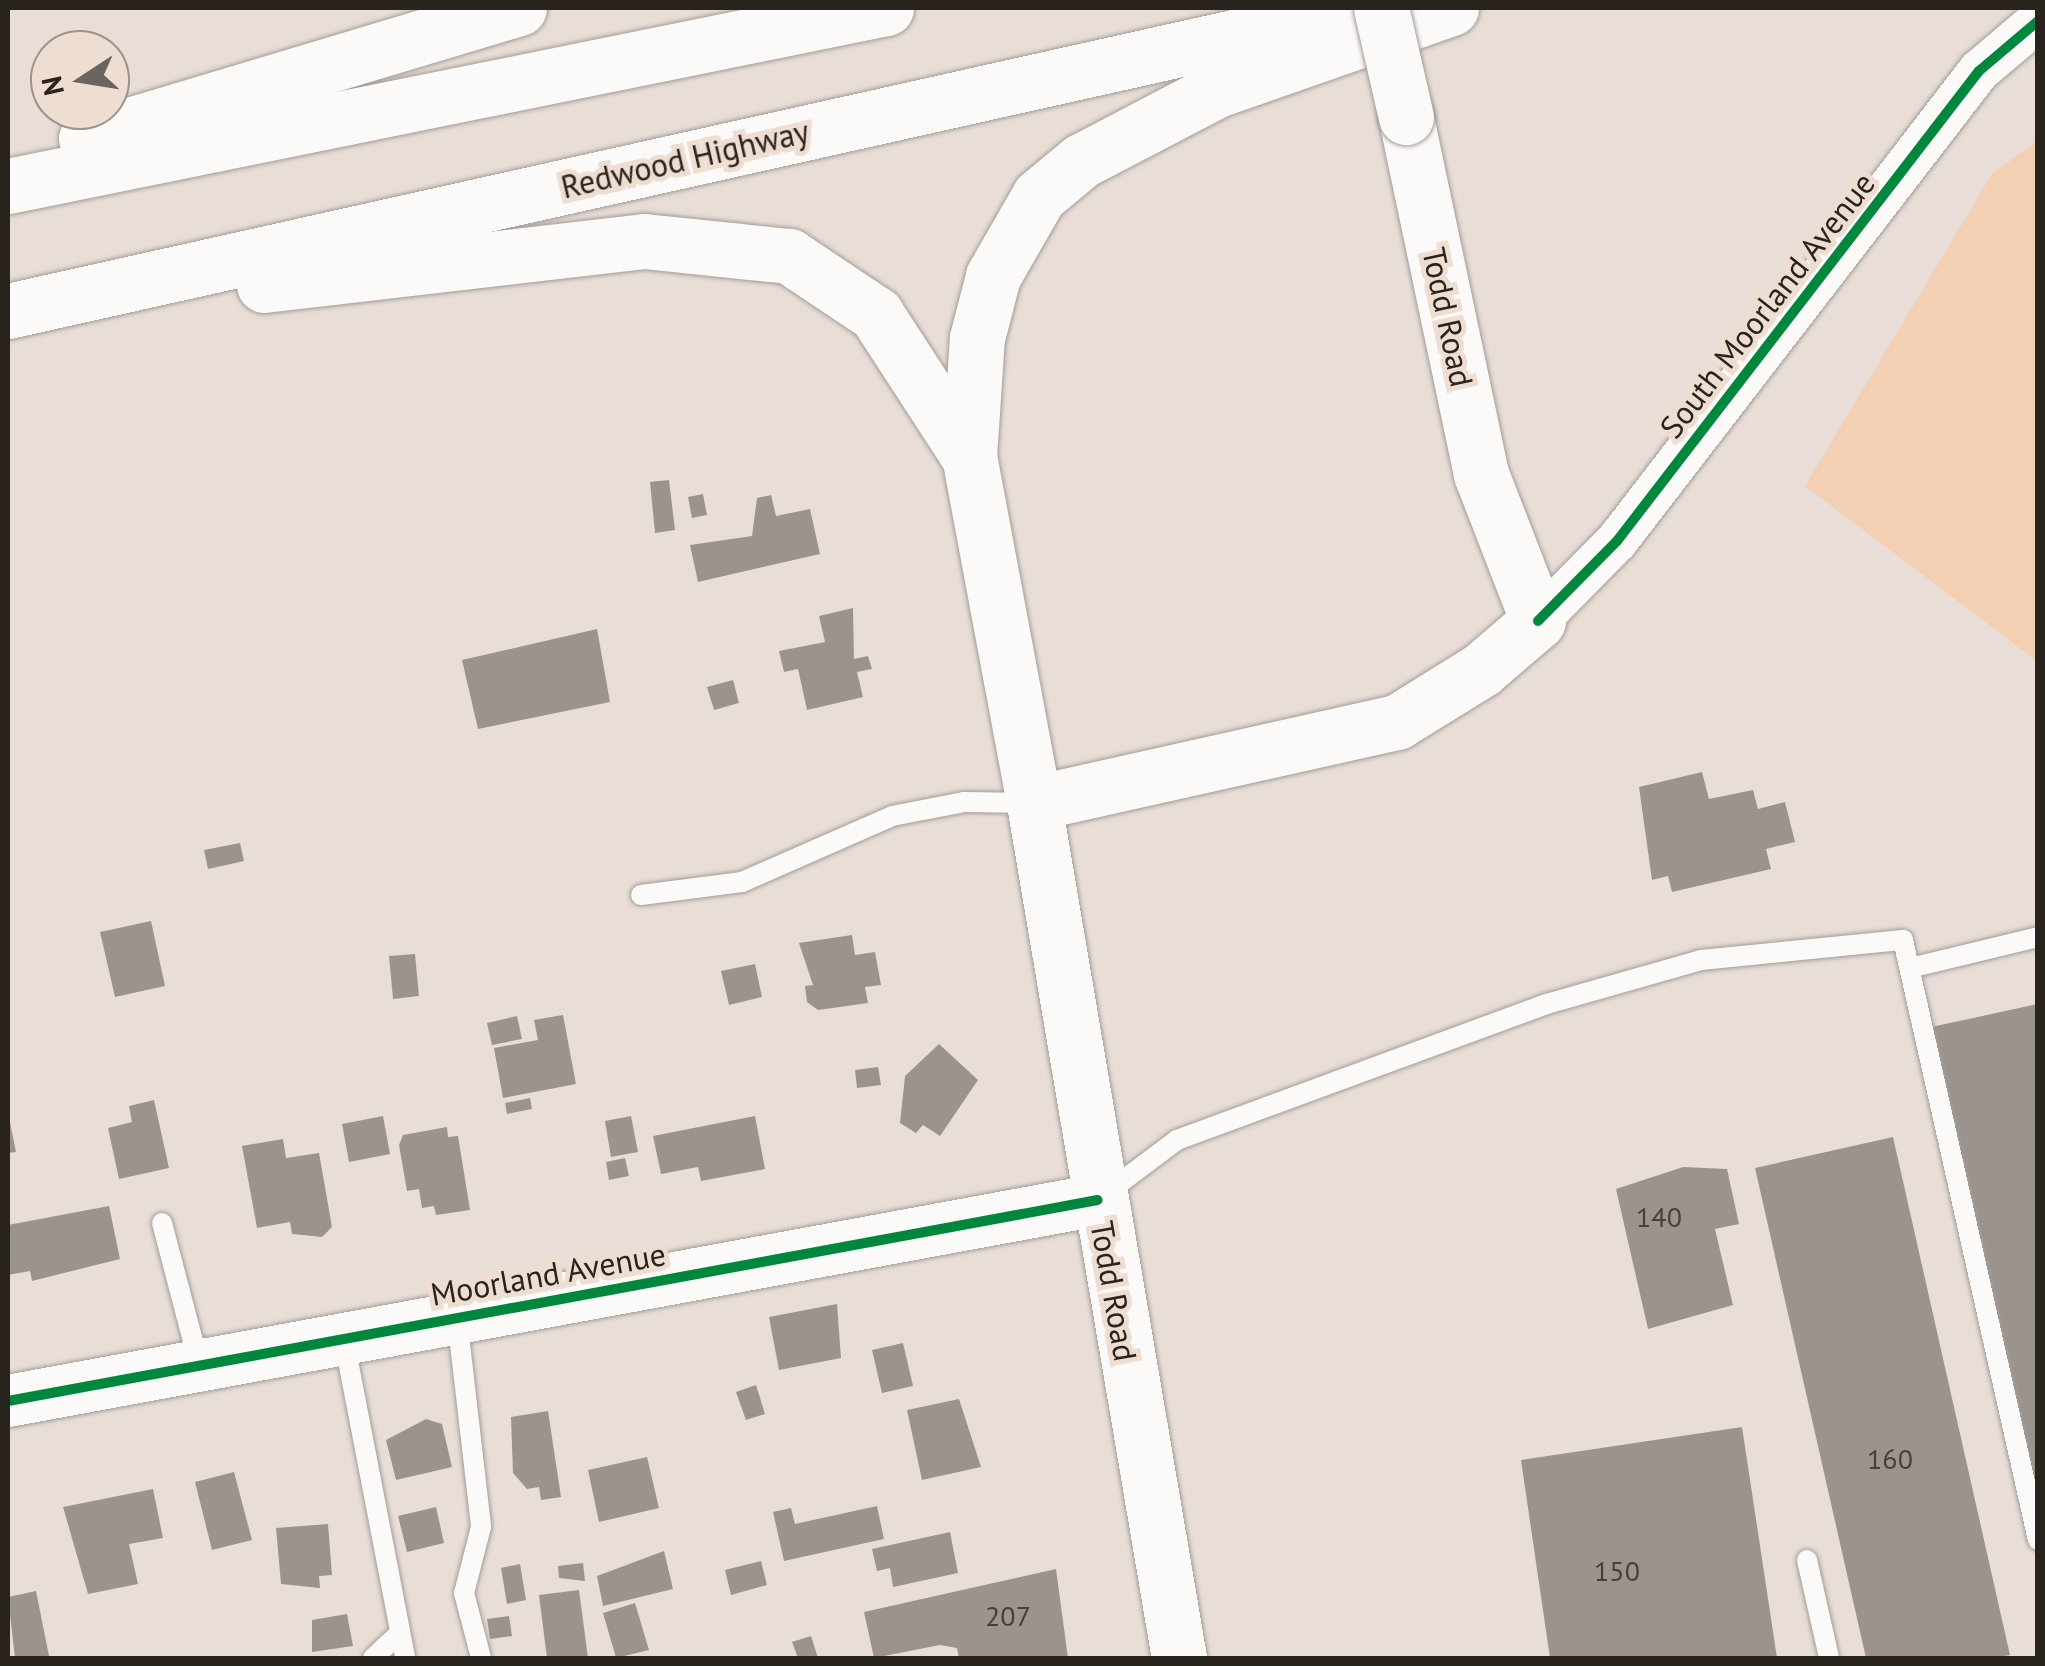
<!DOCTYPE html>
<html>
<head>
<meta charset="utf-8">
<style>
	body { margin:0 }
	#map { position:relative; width:2045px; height:1666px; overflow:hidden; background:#e8ded7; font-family:"PT Sans",sans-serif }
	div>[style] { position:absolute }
	.green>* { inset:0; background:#f3cfb3 }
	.building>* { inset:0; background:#9b948e }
	.roads { filter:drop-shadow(0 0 2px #a39c97) drop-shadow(0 0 2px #a39c97) }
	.service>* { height:20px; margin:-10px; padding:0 10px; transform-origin:10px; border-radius:10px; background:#fcfaf9 }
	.minor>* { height:42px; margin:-21px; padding:0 21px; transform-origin:21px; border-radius:21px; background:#fcfaf9 }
	.tertiary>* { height:52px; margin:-26px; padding:0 26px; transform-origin:26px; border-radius:26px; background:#fcfaf9 }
	.secondary>* { height:55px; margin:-27.5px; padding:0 27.5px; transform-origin:27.5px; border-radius:27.5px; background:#fcfaf9 }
	.motorway>* { height:55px; margin:-27.5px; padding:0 27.5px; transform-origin:27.5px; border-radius:27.5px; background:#fcfaf9 }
	.bridges { filter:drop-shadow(0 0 2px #a39c97) drop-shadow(0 0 2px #a39c97) }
	.secondary-bridge>* { height:55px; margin:-27.5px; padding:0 27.5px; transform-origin:27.5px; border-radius:27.5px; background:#fcfaf9 }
	.cycleway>* { height:10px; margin:-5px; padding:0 5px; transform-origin:5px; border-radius:5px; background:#00873e }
	span { translate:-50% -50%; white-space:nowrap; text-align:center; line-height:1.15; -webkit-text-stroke:10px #eeddd1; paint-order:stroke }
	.number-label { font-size:28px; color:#463f3a }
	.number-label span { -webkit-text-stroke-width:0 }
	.street-label { font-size:32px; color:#29231e }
	.frame { position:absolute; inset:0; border:10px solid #29231e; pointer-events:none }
	.north { position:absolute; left:30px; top:30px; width:100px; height:100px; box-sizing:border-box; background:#eeddd1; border:2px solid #9f9389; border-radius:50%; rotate:258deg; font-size:28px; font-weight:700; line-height:40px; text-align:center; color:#29231e }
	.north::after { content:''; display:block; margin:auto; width:35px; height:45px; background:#6c645f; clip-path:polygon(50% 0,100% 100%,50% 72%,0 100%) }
</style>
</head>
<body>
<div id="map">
	<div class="green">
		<div style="clip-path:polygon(2037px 141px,2037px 661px,1805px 486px,1992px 174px)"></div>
	</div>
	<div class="building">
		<div style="clip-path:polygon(669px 480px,675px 530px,655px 533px,650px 482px)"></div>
		<div style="clip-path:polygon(703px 494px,707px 515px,692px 518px,688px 497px)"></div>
		<div style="clip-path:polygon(771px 495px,776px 516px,810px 509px,820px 554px,698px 582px,690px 545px,752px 536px,757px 498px)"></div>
		<div style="clip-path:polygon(853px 608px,854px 659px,868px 656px,872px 669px,857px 672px,863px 697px,807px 710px,798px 669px,784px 672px,779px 651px,825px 642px,819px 616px)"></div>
		<div style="clip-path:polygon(597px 629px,610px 702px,478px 729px,462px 660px)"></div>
		<div style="clip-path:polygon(733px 680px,739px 703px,714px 710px,707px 687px)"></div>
		<div style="clip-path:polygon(1702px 772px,1709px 799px,1753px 790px,1758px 809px,1785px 802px,1795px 842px,1766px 849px,1771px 869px,1672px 892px,1668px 876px,1652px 880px,1639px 787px)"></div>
		<div style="clip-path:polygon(240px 843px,244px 861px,208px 869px,204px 850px)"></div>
		<div style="clip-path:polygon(151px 921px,165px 986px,115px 997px,100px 932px)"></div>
		<div style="clip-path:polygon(852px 935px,855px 955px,875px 952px,881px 985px,865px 987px,868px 1003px,818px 1010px,807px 1002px,805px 986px,813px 985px,799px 943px)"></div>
		<div style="clip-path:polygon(415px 954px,419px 996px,393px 999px,389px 956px)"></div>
		<div style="clip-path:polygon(755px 964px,762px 997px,729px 1005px,721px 971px)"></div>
		<div style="clip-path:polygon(2038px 1004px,2038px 1533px,1922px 1029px)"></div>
		<div style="clip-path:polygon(563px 1015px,576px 1084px,503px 1098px,494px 1048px,538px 1040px,534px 1020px)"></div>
		<div style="clip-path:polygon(517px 1016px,522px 1039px,492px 1045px,487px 1023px)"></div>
		<div style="clip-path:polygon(939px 1044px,978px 1080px,940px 1136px,923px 1125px,916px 1133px,900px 1123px,905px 1076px)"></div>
		<div style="clip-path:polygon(878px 1067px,881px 1085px,857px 1088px,855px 1070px)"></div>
		<div style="clip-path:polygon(530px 1098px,532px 1109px,507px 1114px,505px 1103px)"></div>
		<div style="clip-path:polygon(154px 1100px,169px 1168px,119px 1179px,108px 1128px,132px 1122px,129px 1106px)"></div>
		<div style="clip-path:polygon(8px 1113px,16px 1152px,8px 1153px)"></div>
		<div style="clip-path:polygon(383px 1116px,390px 1154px,349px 1162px,342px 1124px)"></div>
		<div style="clip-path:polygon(631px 1116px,638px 1152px,611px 1157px,605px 1121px)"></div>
		<div style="clip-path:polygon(755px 1116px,765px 1169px,701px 1181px,698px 1167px,661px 1174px,653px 1136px)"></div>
		<div style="clip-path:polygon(447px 1127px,448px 1137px,458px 1136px,470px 1210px,436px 1215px,434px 1206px,422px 1208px,419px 1189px,407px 1191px,399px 1145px,403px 1135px)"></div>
		<div style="clip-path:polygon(1893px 1137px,2010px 1655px,1992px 1658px,1866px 1658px,1755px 1168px)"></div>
		<div style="clip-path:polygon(283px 1139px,286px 1158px,319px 1153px,332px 1227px,322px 1237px,292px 1234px,290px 1222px,257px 1228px,242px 1146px)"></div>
		<div style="clip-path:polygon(625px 1158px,629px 1176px,609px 1180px,606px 1162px)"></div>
		<div style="clip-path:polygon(1683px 1167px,1727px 1169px,1739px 1224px,1715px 1229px,1733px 1305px,1648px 1329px,1616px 1189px)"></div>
		<div style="clip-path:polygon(109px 1206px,120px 1259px,32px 1281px,30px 1271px,8px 1275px,8px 1225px)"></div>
		<div style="clip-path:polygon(837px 1304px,841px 1358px,779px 1370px,769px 1317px)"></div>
		<div style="clip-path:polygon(903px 1343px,913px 1386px,882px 1393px,872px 1350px)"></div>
		<div style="clip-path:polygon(756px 1385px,765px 1414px,746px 1420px,736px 1392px)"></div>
		<div style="clip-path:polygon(959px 1399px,981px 1467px,922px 1480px,907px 1410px)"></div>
		<div style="clip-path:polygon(548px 1411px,561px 1497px,541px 1500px,539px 1487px,527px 1489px,513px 1473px,511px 1417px)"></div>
		<div style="clip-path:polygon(426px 1419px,442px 1424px,452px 1467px,396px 1480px,386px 1440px)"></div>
		<div style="clip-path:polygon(1742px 1427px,1777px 1658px,1550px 1658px,1521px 1460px)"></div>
		<div style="clip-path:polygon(647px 1457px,659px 1508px,599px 1522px,588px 1470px)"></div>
		<div style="clip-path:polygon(234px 1472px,252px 1540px,212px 1550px,195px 1482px)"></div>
		<div style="clip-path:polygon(153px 1489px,163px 1538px,129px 1544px,138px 1584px,88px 1594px,63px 1507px)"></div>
		<div style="clip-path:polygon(877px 1506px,884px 1539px,784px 1561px,773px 1512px,791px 1508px,795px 1524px)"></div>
		<div style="clip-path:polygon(436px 1507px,444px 1543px,407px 1552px,398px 1516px)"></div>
		<div style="clip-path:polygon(328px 1524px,332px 1575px,319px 1576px,320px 1588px,281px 1584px,276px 1528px)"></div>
		<div style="clip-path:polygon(950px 1532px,958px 1573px,893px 1587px,890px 1568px,877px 1571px,872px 1549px)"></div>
		<div style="clip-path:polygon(664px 1551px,673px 1589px,603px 1606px,597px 1576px)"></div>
		<div style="clip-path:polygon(761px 1561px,767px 1585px,731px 1595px,725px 1570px)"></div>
		<div style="clip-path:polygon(583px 1563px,585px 1581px,559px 1578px,558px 1566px)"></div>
		<div style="clip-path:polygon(520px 1564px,526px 1600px,507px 1604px,501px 1568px)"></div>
		<div style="clip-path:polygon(1056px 1569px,1068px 1658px,959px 1658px,957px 1648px,940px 1645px,874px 1658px,864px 1612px)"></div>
		<div style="clip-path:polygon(579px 1590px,588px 1658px,547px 1658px,539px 1595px)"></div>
		<div style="clip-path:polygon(36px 1591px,49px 1656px,15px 1658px,8px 1597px)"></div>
		<div style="clip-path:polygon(635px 1603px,649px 1650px,616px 1658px,603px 1613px)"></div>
		<div style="clip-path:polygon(347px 1614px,353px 1646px,312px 1652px,312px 1620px)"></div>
		<div style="clip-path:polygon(509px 1616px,512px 1636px,490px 1639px,487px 1619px)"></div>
		<div style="clip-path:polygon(811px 1636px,818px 1658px,798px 1658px,792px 1642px)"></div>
	</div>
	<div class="roads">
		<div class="service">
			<div style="left:641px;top:895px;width:102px;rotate:-7.3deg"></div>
			<div style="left:742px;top:882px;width:164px;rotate:-23.7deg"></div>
			<div style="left:892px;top:816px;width:73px;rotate:-11deg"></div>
			<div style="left:964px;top:802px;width:68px;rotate:0.8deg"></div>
			<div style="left:1910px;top:968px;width:132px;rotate:-13.6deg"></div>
			<div style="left:1105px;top:1194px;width:90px;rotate:-36.9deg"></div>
			<div style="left:1177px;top:1140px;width:394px;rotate:-20.2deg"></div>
			<div style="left:1547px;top:1004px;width:160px;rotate:-15.9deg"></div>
			<div style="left:1701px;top:960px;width:203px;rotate:-5.7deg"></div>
			<div style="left:1903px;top:940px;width:615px;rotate:77.32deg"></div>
			<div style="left:162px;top:1223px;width:146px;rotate:75.3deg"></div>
			<div style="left:457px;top:1318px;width:210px;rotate:83.4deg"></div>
			<div style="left:481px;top:1527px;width:68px;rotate:104.4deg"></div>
			<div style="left:464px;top:1593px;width:67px;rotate:75.3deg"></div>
			<div style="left:344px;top:1340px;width:324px;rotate:79.1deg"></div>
			<div style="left:1807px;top:1560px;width:100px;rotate:77.3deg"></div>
			<div style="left:373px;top:1658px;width:37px;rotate:-43deg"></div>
		</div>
		<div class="minor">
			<div style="left:1538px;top:621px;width:112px;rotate:-45.4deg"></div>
			<div style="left:1617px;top:541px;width:593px;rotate:-52.4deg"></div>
			<div style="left:1979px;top:71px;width:77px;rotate:-40.3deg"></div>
		</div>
		<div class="tertiary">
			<div style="left:8px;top:1401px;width:1108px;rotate:-10.45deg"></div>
		</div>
		<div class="secondary">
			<div style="left:1179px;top:1658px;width:867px;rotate:-99.63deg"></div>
			<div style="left:1034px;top:803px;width:372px;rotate:-12.6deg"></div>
			<div style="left:1397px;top:722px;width:99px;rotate:-31.8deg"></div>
			<div style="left:1481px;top:670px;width:75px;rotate:-40.7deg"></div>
			<div style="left:1538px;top:621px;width:158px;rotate:-111.2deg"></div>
			<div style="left:1481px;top:474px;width:365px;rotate:-101.9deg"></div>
		</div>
		<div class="motorway">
			<div style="left:86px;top:138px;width:452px;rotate:-16.7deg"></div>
			<div style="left:8px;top:186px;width:896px;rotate:-11.46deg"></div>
			<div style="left:264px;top:285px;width:383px;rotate:-6.6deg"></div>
			<div style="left:644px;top:241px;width:146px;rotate:5.9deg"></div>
			<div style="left:789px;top:256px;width:105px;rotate:33.7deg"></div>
			<div style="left:876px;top:314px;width:171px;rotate:57deg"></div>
			<div style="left:8px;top:311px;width:1388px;rotate:-12.6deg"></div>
			<div style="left:1034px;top:803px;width:352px;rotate:-100.6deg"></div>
			<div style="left:969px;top:457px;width:119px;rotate:-86.2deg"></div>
			<div style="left:977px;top:338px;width:64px;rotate:-75.5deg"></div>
			<div style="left:993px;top:276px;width:92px;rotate:-60.1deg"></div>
			<div style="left:1039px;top:196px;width:55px;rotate:-39.8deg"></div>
			<div style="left:1081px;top:161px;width:153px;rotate:-27.6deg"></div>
			<div style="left:1217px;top:90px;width:248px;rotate:-19.3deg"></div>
		</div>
	</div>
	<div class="bridges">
		<div class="secondary-bridge">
			<div style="left:1381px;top:8px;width:112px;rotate:77.1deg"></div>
		</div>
	</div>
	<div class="cycleway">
		<div style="left:1538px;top:621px;width:112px;rotate:-45.4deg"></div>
		<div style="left:1617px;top:541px;width:593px;rotate:-52.4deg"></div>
		<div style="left:1979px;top:71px;width:77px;rotate:-40.3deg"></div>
		<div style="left:8px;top:1401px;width:1108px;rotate:-10.45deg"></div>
	</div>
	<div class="number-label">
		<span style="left:1659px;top:1217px">140</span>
		<span style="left:1890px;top:1459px">160</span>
		<span style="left:1617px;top:1571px">150</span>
		<span style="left:1008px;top:1616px">207</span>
	</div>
	<div class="street-label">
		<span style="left:685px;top:159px;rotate:-13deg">Redwood Highway</span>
		<span style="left:1767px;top:305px;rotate:-52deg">South Moorland Avenue</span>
		<span style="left:1448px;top:317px;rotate:78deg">Todd Road</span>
		<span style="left:548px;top:1274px;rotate:-10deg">Moorland Avenue</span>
		<span style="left:1114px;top:1291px;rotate:80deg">Todd Road</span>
	</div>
	<div class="frame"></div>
	<div class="north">N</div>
</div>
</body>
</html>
